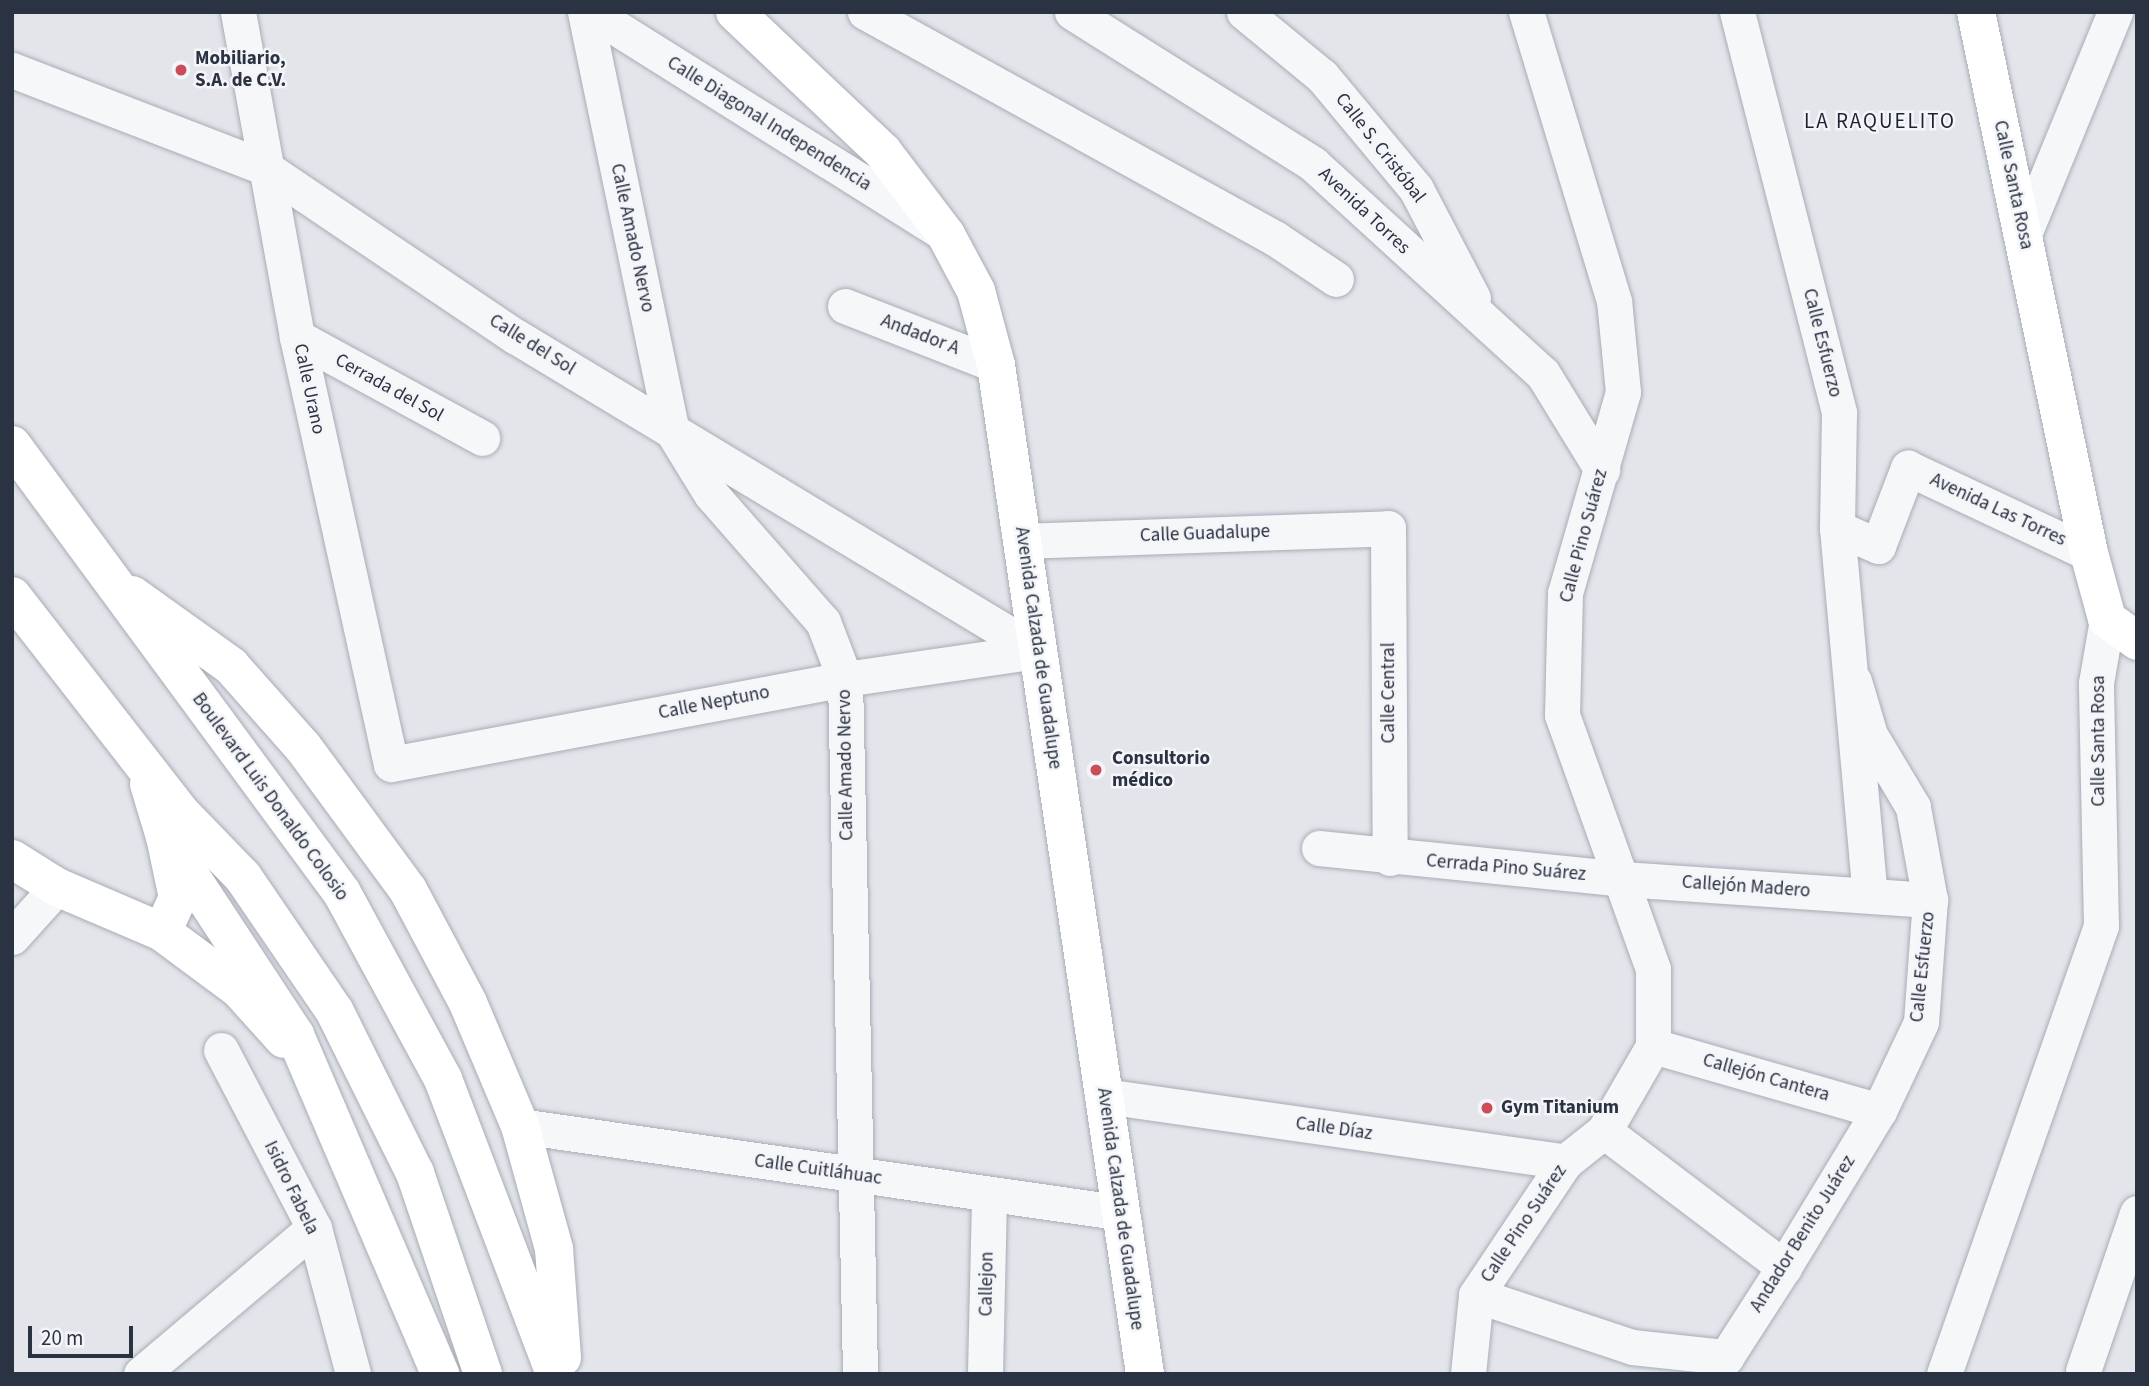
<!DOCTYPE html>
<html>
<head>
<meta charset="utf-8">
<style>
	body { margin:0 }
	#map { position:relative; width:2149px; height:1386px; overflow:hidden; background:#e3e5eb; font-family:"Source Sans 3",sans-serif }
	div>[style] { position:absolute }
	.roads { filter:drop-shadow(0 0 2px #a8acb5) drop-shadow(0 0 2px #a8acb5) }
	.street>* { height:35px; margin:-17.5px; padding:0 17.5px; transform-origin:17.5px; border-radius:17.5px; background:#f6f7f9 }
	.secondary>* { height:38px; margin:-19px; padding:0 19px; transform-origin:19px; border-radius:19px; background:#fff }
	.highway>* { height:38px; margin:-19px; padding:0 19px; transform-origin:19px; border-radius:19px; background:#fff }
	.dots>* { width:19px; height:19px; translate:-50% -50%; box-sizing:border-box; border:4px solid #f3f5f8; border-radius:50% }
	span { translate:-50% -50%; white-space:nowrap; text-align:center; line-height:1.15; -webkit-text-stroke:5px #f3f5f8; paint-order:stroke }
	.poi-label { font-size:19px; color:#2b3242; font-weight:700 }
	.left { translate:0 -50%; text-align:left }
	.street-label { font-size:19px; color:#2b3242 }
	.neighbourhood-label { font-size:21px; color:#1d2333; letter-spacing:2px }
	.frame { position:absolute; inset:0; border:14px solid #2b3242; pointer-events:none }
	.scale { position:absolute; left:28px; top:1326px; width:105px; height:32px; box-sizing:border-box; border:4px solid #2b3242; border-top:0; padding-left:9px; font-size:21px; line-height:24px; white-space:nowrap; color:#2b3242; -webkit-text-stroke:5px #f3f5f8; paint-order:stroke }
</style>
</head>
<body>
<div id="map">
	<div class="roads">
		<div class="street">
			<div style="left:238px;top:12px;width:330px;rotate:79.7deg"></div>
			<div style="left:297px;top:337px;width:437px;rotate:77.6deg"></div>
			<div style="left:391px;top:764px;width:462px;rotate:-10.6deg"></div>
			<div style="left:845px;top:679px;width:194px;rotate:-8.3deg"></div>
			<div style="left:585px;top:12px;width:426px;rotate:78.3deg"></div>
			<div style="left:671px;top:429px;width:76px;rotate:58.4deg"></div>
			<div style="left:711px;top:494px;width:170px;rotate:48.8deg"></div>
			<div style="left:823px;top:622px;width:61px;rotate:68.9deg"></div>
			<div style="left:845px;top:679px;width:695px;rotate:88.76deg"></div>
			<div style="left:591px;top:12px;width:412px;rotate:32.1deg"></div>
			<div style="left:865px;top:12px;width:470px;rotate:28.9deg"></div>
			<div style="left:1276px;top:239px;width:72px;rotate:33.7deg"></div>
			<div style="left:1072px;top:12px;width:285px;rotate:32.2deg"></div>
			<div style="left:1313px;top:164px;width:311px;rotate:42.4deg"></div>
			<div style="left:1543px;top:374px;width:113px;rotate:58.4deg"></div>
			<div style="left:1244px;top:12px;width:101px;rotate:39.4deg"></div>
			<div style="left:1322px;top:76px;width:147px;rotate:50.2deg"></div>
			<div style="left:1416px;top:189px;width:123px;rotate:62.4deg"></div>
			<div style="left:1737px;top:12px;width:413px;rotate:75.7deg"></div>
			<div style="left:1839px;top:412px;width:116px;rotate:91deg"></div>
			<div style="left:1837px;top:528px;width:369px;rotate:84.9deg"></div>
			<div style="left:12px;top:70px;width:270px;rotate:21.1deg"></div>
			<div style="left:264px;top:167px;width:303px;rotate:34deg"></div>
			<div style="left:515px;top:336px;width:610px;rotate:31.11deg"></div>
			<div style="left:2024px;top:234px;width:240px;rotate:-67.7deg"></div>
			<div style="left:845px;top:306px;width:162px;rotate:21.3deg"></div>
			<div style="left:297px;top:337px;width:211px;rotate:28.6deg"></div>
			<div style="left:1837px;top:528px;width:45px;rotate:23.7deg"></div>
			<div style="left:1878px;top:546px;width:84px;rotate:-69deg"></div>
			<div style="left:1908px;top:468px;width:200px;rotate:25.2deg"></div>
			<div style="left:1023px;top:541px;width:365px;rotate:-2deg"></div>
			<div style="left:1388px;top:528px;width:330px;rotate:89.7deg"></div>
			<div style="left:1319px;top:848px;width:305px;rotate:5.8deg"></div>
			<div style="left:1622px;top:879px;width:309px;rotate:3.9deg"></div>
			<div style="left:12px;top:937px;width:67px;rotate:-48deg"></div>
			<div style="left:1653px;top:1046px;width:235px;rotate:16deg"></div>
			<div style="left:221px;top:1050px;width:201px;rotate:62.4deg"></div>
			<div style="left:314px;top:1228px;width:151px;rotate:75deg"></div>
			<div style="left:1104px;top:1096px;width:466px;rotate:8.1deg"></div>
			<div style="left:520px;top:1126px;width:603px;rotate:8.2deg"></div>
			<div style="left:1604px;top:1131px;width:226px;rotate:37.1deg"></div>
			<div style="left:1476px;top:1295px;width:164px;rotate:18.4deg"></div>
			<div style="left:1632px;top:1347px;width:95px;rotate:6.1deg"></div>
			<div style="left:1726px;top:1357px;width:107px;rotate:-57.2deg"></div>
			<div style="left:1784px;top:1267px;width:183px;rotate:-58.7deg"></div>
			<div style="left:1879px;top:1111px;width:98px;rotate:-64.7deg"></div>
			<div style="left:1921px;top:1022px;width:122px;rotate:-85.8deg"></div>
			<div style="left:1930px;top:900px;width:95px;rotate:-100.4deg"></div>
			<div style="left:1913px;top:807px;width:84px;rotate:-120.8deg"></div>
			<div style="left:1870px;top:735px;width:56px;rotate:-106.5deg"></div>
			<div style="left:2083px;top:1371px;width:167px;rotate:-71.1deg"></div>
			<div style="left:141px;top:1374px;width:226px;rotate:-40.2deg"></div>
			<div style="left:985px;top:1374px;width:179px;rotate:-88.7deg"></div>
			<div style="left:1468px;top:1374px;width:79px;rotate:-84.2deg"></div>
			<div style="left:1476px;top:1295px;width:160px;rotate:-56.2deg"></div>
			<div style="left:1565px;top:1162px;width:50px;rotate:-38.5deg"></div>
			<div style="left:1604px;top:1131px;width:98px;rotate:-60deg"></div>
			<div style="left:1653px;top:1046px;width:77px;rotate:-90deg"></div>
			<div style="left:1653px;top:969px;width:270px;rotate:-109.7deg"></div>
			<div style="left:1562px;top:715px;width:122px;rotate:-88.6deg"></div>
			<div style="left:1565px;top:593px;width:209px;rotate:-73.9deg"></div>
			<div style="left:1623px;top:392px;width:91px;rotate:-95.6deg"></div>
			<div style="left:1614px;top:301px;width:302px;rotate:-106.9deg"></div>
			<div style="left:1944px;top:1374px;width:475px;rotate:-70.7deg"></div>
			<div style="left:2101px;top:926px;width:243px;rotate:-91.2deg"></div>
			<div style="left:2096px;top:683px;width:65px;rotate:-80.2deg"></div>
		</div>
		<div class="secondary">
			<div style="left:735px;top:12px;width:204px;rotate:43.4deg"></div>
			<div style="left:883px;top:152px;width:104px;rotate:52.8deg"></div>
			<div style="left:946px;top:235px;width:64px;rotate:61.8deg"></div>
			<div style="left:976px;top:291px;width:77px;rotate:74.9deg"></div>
			<div style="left:996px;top:365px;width:1020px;rotate:81.6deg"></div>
			<div style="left:1976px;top:12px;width:553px;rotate:78.2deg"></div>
			<div style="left:2089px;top:553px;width:68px;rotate:74.7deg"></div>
			<div style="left:2107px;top:619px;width:37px;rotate:36deg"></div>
			<div style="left:12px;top:859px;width:53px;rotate:31.9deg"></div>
			<div style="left:57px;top:887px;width:114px;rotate:23.2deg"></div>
			<div style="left:162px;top:932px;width:96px;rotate:36.5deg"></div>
			<div style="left:239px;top:989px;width:67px;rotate:48deg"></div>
			<div style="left:162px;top:932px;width:38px;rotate:-65deg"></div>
			<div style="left:178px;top:898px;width:58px;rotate:-101.9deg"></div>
		</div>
		<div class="highway">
			<div style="left:12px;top:445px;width:556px;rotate:53.62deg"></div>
			<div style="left:342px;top:893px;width:212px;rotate:61.5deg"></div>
			<div style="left:443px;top:1079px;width:316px;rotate:69.2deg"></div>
			<div style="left:132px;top:595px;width:122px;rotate:35.6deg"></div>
			<div style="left:231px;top:666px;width:108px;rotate:48.4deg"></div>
			<div style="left:303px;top:747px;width:177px;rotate:53.7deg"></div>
			<div style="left:408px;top:890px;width:128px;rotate:62deg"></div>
			<div style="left:468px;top:1003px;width:134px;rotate:67.1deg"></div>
			<div style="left:520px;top:1126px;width:128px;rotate:74.5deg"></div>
			<div style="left:554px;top:1249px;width:109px;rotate:85.8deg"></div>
			<div style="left:12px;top:596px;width:275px;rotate:52.1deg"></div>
			<div style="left:181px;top:813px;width:89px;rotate:45.9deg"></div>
			<div style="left:243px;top:877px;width:163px;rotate:55.7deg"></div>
			<div style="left:335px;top:1012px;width:180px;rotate:63.6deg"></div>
			<div style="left:415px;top:1173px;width:212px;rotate:71.3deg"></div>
			<div style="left:149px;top:784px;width:55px;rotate:73.2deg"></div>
			<div style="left:165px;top:837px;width:237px;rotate:56.7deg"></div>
			<div style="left:295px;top:1035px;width:369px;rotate:66.8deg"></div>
		</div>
	</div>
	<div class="dots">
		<div style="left:181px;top:70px;background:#cb4d58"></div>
		<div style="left:1096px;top:770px;background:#cb4d58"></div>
		<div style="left:1487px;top:1108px;background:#cb4d58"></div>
	</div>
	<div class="poi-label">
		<span class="left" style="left:195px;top:70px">Mobiliario,<br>S.A. de C.V.</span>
		<span class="left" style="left:1112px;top:770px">Consultorio<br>médico</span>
		<span class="left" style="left:1501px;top:1108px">Gym Titanium</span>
	</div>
	<div class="street-label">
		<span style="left:769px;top:124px;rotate:32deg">Calle Diagonal Independencia</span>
		<span style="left:1380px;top:148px;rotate:52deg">Calle S. Cristóbal</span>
		<span style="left:2013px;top:185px;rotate:78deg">Calle Santa Rosa</span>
		<span style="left:1364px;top:211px;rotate:43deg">Avenida Torres</span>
		<span style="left:632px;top:238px;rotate:78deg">Calle Amado Nervo</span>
		<span style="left:920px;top:335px;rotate:21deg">Andador A</span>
		<span style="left:1822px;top:343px;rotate:76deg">Calle Esfuerzo</span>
		<span style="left:532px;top:345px;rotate:32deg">Calle del Sol</span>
		<span style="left:389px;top:388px;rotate:29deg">Cerrada del Sol</span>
		<span style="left:309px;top:389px;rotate:78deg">Calle Urano</span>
		<span style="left:1998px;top:510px;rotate:25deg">Avenida Las Torres</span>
		<span style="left:1205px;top:534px;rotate:-2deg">Calle Guadalupe</span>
		<span style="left:1584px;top:536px;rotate:-75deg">Calle Pino Suárez</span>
		<span style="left:1038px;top:648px;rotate:82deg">Avenida Calzada de Guadalupe</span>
		<span style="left:1389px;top:693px;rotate:-90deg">Calle Central</span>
		<span style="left:714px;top:703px;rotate:-11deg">Calle Neptuno</span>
		<span style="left:2099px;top:741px;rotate:-90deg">Calle Santa Rosa</span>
		<span style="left:846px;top:765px;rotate:-91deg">Calle Amado Nervo</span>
		<span style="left:270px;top:797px;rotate:54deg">Boulevard Luis Donaldo Colosio</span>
		<span style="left:1506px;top:868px;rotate:5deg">Cerrada Pino Suárez</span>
		<span style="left:1746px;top:887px;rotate:4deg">Callejón Madero</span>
		<span style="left:1923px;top:967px;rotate:-84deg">Calle Esfuerzo</span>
		<span style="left:1766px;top:1078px;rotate:16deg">Callejón Cantera</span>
		<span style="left:1334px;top:1129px;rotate:8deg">Calle Díaz</span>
		<span style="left:818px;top:1170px;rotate:8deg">Calle Cuitláhuac</span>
		<span style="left:291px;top:1188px;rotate:64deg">Isidro Fabela</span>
		<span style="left:1120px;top:1209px;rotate:82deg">Avenida Calzada de Guadalupe</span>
		<span style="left:1524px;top:1224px;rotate:-56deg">Calle Pino Suárez</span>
		<span style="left:1803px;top:1234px;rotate:-58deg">Andador Benito Juárez</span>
		<span style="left:987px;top:1284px;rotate:-89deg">Callejon</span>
	</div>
	<div class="neighbourhood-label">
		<span style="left:1880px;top:121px">LA RAQUELITO</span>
	</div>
	<div class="frame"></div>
	<div class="scale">20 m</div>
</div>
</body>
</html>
